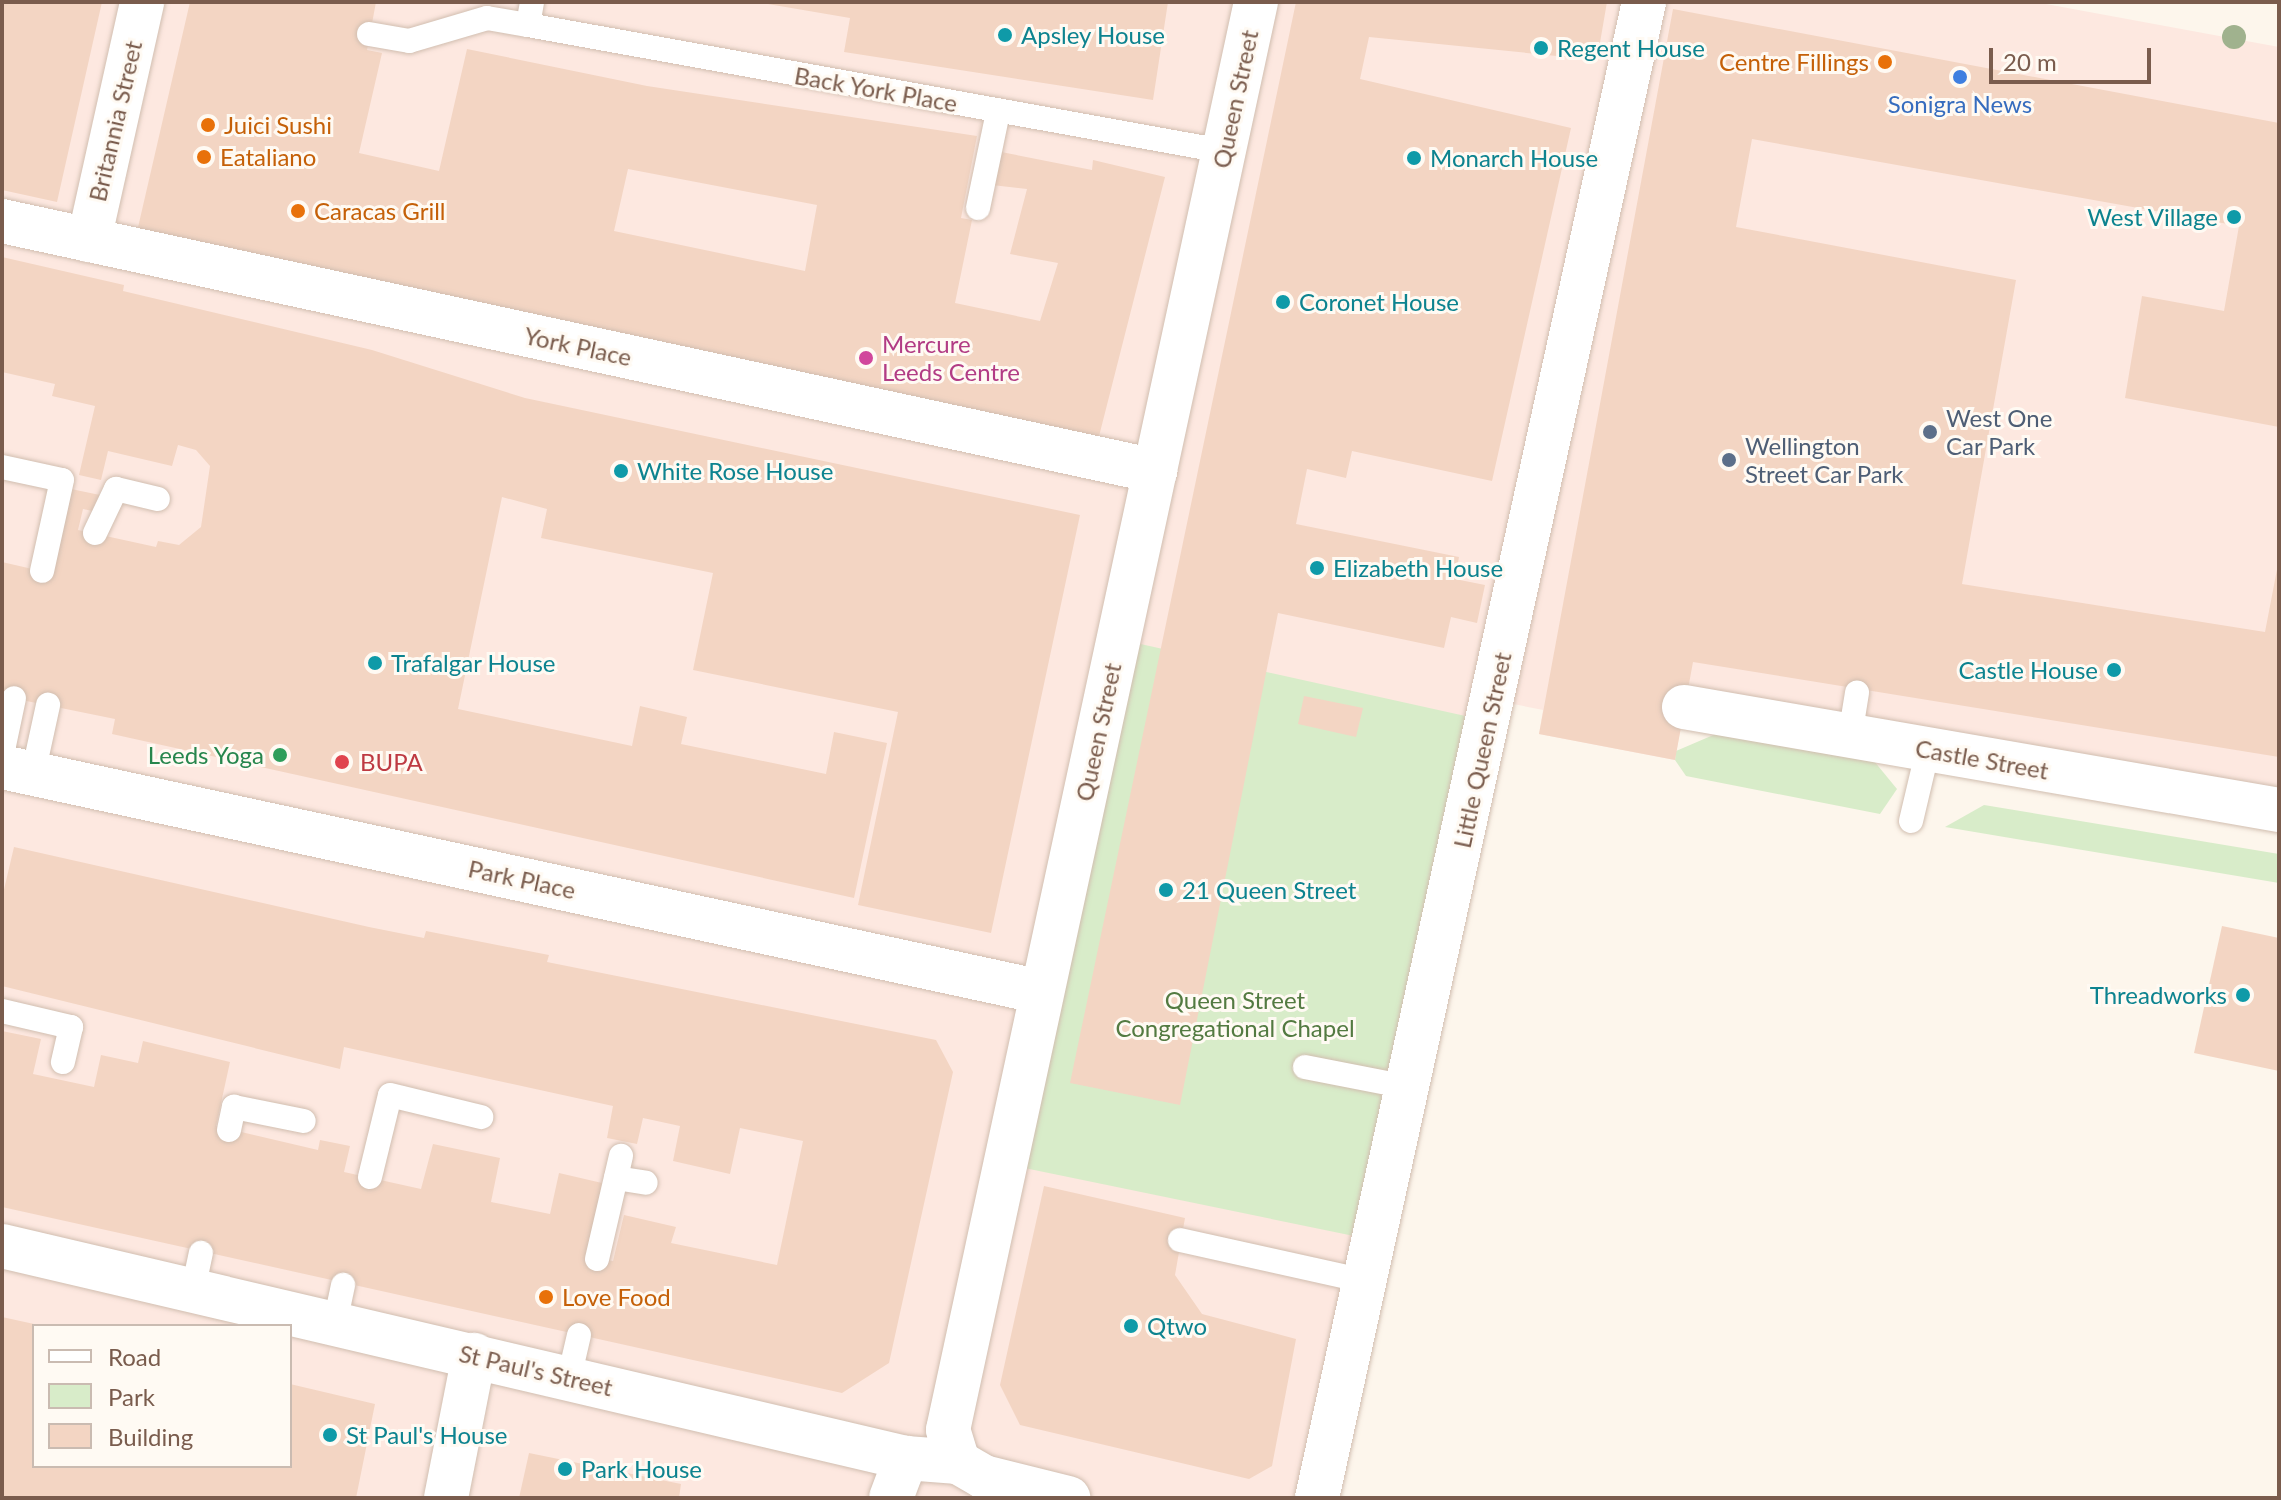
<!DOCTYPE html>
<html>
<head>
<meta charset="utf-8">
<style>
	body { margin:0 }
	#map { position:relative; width:2281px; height:1500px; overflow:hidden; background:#fdf6ec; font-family:Lato,sans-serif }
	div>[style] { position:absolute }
	.commercial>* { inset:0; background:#fde8e0 }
	.green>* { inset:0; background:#d8ecc9 }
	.building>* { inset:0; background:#f3d5c3 }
	.roads { filter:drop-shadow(0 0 2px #d1beb0) drop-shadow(0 0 2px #d1beb0) }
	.lane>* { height:24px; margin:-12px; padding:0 12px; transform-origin:12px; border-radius:12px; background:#fff }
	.street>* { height:44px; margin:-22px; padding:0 22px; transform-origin:22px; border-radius:22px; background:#fff }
	.trees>* { width:24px; height:24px; margin:-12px; border-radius:50%; background:#a0b28e }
	.dots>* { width:22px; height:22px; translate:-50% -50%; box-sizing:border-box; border:4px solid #fffaf3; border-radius:50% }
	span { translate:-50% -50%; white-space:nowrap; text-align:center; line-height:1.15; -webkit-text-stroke:6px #fffaf3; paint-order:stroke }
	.culture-label { font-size:24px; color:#0d838f }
	.left { translate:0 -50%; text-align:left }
	.right { translate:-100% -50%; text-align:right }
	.food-label { font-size:24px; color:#c56008 }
	.street-label { font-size:24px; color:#7a5c4d }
	.shop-label { font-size:24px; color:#366cbe }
	.hotel-label { font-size:24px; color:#b23c85 }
	.service-label { font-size:24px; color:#4e5e75 }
	.leisure-label { font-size:24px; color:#27864d }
	.health-label { font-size:24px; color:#be3a42 }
	.park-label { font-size:24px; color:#537a41 }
	.frame { position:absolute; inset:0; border:4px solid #7a5c4d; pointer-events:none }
	.legend { position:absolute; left:32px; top:1324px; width:260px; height:144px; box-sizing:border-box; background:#fffaf3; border:2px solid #cabbb1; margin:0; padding:10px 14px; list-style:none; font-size:24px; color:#7a5c4d }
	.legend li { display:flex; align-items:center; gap:16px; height:40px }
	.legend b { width:40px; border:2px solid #cabbb1 }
	.scale { position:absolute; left:1989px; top:48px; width:162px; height:36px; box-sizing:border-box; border:4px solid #7a5c4d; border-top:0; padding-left:10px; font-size:24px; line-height:28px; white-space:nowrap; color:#7a5c4d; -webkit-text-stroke:6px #fffaf3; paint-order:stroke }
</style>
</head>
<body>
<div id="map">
	<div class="commercial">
		<div style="clip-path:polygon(evenodd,2px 2px,2035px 2px,2279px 47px,2279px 810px,1684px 708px,1675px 760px,1539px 734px,1543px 710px,1493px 700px,1317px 1498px,2px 1498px,2px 2px,34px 1326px,290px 1326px,290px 1466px,34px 1466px,34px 1326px)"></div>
	</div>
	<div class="green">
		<div style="clip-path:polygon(1118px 639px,1488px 721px,1388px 1243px,1005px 1164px)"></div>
		<div style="clip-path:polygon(1718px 733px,1874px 761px,1897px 789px,1880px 814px,1686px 776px,1675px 760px,1676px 751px)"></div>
		<div style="clip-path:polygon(1984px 805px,2279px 854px,2279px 883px,1945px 827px)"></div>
	</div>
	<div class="building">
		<div style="clip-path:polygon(2px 2px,102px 2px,57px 202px,2px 190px)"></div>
		<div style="clip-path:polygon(evenodd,190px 2px,376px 2px,367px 50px,382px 53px,359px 153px,439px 171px,467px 49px,647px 86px,977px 136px,961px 218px,972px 220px,955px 303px,1040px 321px,1058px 263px,1010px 254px,1027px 189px,992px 185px,996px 151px,1092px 170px,1093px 160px,1165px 177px,1095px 452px,136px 236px,190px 2px,628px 169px,817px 205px,805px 271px,614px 231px,628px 169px)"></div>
		<div style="clip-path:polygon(756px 2px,1168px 2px,1153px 100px,844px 52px,850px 18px)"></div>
		<div style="clip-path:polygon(1296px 2px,1607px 2px,1597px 60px,1369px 37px,1360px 79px,1571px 128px,1492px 481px,1352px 451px,1346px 478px,1307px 469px,1296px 524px,1459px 557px,1455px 579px,1485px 585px,1477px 623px,1451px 617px,1444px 648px,1278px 613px,1180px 1105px,1070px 1083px)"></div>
		<div style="clip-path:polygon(1673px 9px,2279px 123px,2279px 427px,2125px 398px,2142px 296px,2224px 311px,2239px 226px,1752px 139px,1736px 227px,2016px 280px,1962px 584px,2265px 632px,2279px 559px,2279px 757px,1693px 662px,1675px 760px,1539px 734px)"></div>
		<div style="clip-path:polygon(2px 257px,124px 285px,123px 291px,372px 350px,525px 398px,1080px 515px,991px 933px,858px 905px,898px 712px,693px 670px,713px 573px,541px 538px,547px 509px,502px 497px,458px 709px,632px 746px,640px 706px,687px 717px,681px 744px,826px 774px,834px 732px,887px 743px,854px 898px,112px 734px,115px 719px,2px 696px,2px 562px,54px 574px,71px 489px,100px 495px,97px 512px,83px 509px,78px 530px,156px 547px,158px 541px,179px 545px,201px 527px,210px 466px,196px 450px,178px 445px,172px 466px,108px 451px,101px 480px,79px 475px,95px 406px,52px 396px,55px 384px,2px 372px)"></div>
		<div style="clip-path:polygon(1304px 696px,1363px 708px,1356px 737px,1298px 724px)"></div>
		<div style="clip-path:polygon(14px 847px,369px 927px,424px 938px,426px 931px,549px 955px,547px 962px,936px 1040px,953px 1072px,889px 1363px,842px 1393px,2px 1207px,2px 1031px,41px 1039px,33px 1074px,94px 1087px,101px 1055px,138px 1063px,143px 1041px,230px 1062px,216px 1126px,318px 1150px,320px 1140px,350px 1146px,344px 1172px,421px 1189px,433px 1144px,500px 1158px,491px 1202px,550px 1214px,559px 1173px,602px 1183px,587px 1257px,613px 1261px,624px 1215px,676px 1227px,671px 1243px,777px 1265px,803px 1141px,740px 1128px,730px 1174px,673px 1161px,680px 1126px,643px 1118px,637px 1144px,607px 1138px,613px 1106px,344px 1047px,340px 1069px,2px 986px,2px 898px)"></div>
		<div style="clip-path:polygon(2222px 926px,2279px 938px,2279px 1071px,2194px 1053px)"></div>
		<div style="clip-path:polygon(1044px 1186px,1185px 1218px,1175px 1275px,1202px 1314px,1296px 1339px,1272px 1466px,1249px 1479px,1020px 1425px,1000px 1385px)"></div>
		<div style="clip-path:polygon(2px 1317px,34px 1324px,34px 1466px,290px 1466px,290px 1384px,375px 1404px,356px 1498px,2px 1498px)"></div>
		<div style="clip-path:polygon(529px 1453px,681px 1484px,679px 1498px,519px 1498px)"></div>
	</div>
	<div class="roads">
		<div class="lane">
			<div style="left:528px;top:25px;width:706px;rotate:10.28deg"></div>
			<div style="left:369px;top:34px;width:41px;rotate:9.9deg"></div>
			<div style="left:409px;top:41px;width:81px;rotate:-16.4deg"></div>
			<div style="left:487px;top:18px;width:42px;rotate:9.7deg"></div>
			<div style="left:528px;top:25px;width:23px;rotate:-80deg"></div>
			<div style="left:978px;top:208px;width:98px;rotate:-78.2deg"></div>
			<div style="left:2px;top:467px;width:61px;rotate:12.2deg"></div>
			<div style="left:62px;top:480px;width:93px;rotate:102.4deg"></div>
			<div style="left:95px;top:533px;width:49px;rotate:-64.5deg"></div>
			<div style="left:116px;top:489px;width:43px;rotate:13.4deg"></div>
			<div style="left:1850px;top:736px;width:44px;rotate:-80.8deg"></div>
			<div style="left:2px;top:755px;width:58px;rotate:-78.1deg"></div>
			<div style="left:33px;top:774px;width:71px;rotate:-77.7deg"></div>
			<div style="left:1911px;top:821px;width:74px;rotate:-76.7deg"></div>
			<div style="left:2px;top:1011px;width:71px;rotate:13.1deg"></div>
			<div style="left:71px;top:1027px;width:36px;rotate:103deg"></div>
			<div style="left:1305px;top:1067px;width:104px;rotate:11.1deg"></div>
			<div style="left:229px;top:1130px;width:24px;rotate:-78deg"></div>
			<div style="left:234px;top:1107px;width:71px;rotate:11.3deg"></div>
			<div style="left:370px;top:1177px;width:84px;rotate:-76.3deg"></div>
			<div style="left:390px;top:1095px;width:94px;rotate:13.6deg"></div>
			<div style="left:616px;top:1178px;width:30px;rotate:9deg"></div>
			<div style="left:1180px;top:1240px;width:189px;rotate:12.5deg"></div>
			<div style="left:597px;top:1259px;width:106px;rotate:-76.9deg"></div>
			<div style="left:193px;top:1290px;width:38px;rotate:-78deg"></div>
			<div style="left:335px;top:1323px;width:39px;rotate:-78deg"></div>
			<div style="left:569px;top:1378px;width:44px;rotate:-76.9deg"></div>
		</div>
		<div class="street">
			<div style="left:2px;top:221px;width:1180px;rotate:12.23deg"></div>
			<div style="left:89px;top:240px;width:244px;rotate:-77.4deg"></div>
			<div style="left:1684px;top:707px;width:604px;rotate:9.82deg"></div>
			<div style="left:2px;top:767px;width:1064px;rotate:12.21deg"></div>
			<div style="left:2px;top:1246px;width:929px;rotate:13.2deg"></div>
			<div style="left:906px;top:1458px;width:52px;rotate:4.4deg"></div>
			<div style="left:958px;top:1462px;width:30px;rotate:30deg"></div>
			<div style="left:984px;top:1477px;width:87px;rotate:14deg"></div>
			<div style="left:958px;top:1462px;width:34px;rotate:-107deg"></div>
			<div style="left:948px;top:1430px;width:1461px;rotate:-77.83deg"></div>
			<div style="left:446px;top:1498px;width:146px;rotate:-78.9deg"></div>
			<div style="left:891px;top:1498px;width:43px;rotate:-69.4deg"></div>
			<div style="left:1317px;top:1498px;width:1531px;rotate:-77.67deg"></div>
		</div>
	</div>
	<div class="trees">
		<div style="left:2234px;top:37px"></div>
	</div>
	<div class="dots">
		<div style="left:1005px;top:35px;background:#0f9aa8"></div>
		<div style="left:1541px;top:48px;background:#0f9aa8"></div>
		<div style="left:1885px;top:62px;background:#e8710a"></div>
		<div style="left:1960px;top:77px;background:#3f7fe0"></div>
		<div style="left:208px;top:125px;background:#e8710a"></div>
		<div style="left:204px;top:157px;background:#e8710a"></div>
		<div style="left:1414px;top:158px;background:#0f9aa8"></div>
		<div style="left:298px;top:211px;background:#e8710a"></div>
		<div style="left:2234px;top:217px;background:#0f9aa8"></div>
		<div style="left:1283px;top:302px;background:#0f9aa8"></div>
		<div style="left:866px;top:358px;background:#d1479c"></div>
		<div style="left:1930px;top:432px;background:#5c6f8a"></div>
		<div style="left:1729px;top:460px;background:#5c6f8a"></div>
		<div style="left:621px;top:471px;background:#0f9aa8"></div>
		<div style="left:1317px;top:568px;background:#0f9aa8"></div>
		<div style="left:375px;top:663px;background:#0f9aa8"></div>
		<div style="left:2114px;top:670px;background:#0f9aa8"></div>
		<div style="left:280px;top:755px;background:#2e9e5b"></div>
		<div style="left:342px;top:762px;background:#e0444e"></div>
		<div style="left:1166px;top:890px;background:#0f9aa8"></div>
		<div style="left:2243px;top:995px;background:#0f9aa8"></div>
		<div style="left:546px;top:1297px;background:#e8710a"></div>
		<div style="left:1131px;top:1326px;background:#0f9aa8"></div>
		<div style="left:330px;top:1435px;background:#0f9aa8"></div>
		<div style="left:565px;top:1469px;background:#0f9aa8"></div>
	</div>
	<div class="culture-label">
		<span class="left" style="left:1021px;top:35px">Apsley House</span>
		<span class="left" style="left:1557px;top:48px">Regent House</span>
		<span class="left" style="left:1430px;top:158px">Monarch House</span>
		<span class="right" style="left:2218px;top:217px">West Village</span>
		<span class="left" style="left:1299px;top:302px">Coronet House</span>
		<span class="left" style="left:637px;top:471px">White Rose House</span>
		<span class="left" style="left:1333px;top:568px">Elizabeth House</span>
		<span class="left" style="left:391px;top:663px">Trafalgar House</span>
		<span class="right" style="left:2098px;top:670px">Castle House</span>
		<span class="left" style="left:1182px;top:890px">21 Queen Street</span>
		<span class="right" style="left:2227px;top:995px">Threadworks</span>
		<span class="left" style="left:1147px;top:1326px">Qtwo</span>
		<span class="left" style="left:346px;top:1435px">St Paul's House</span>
		<span class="left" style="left:581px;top:1469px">Park House</span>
	</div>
	<div class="food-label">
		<span class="right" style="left:1869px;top:62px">Centre Fillings</span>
		<span class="left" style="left:224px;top:125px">Juici Sushi</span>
		<span class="left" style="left:220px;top:157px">Eataliano</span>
		<span class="left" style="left:314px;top:211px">Caracas Grill</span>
		<span class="left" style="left:562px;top:1297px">Love Food</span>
	</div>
	<div class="street-label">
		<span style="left:876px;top:89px;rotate:10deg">Back York Place</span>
		<span style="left:1235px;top:99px;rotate:-78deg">Queen Street</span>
		<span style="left:115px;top:121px;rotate:-77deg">Britannia Street</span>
		<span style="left:578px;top:346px;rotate:12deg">York Place</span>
		<span style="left:1098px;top:732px;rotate:-78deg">Queen Street</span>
		<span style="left:1482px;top:750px;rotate:-78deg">Little Queen Street</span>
		<span style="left:1982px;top:759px;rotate:10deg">Castle Street</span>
		<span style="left:522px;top:879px;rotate:12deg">Park Place</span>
		<span style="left:536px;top:1370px;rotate:13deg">St Paul's Street</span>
	</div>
	<div class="shop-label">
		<span style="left:1960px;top:104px">Sonigra News</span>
	</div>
	<div class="hotel-label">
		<span class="left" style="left:882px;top:358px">Mercure<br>Leeds Centre</span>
	</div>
	<div class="service-label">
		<span class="left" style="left:1946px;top:432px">West One<br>Car Park</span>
		<span class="left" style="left:1745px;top:460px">Wellington<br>Street Car Park</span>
	</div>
	<div class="leisure-label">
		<span class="right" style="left:264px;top:755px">Leeds Yoga</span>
	</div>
	<div class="health-label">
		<span class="left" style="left:360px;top:762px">BUPA</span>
	</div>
	<div class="park-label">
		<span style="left:1235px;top:1014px">Queen Street<br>Congregational Chapel</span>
	</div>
	<div class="frame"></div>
	<ul class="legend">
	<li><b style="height:10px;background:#fff"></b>Road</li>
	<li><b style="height:22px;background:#d8ecc9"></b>Park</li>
	<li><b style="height:22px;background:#f3d5c3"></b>Building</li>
	</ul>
	<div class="scale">20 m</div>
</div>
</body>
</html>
